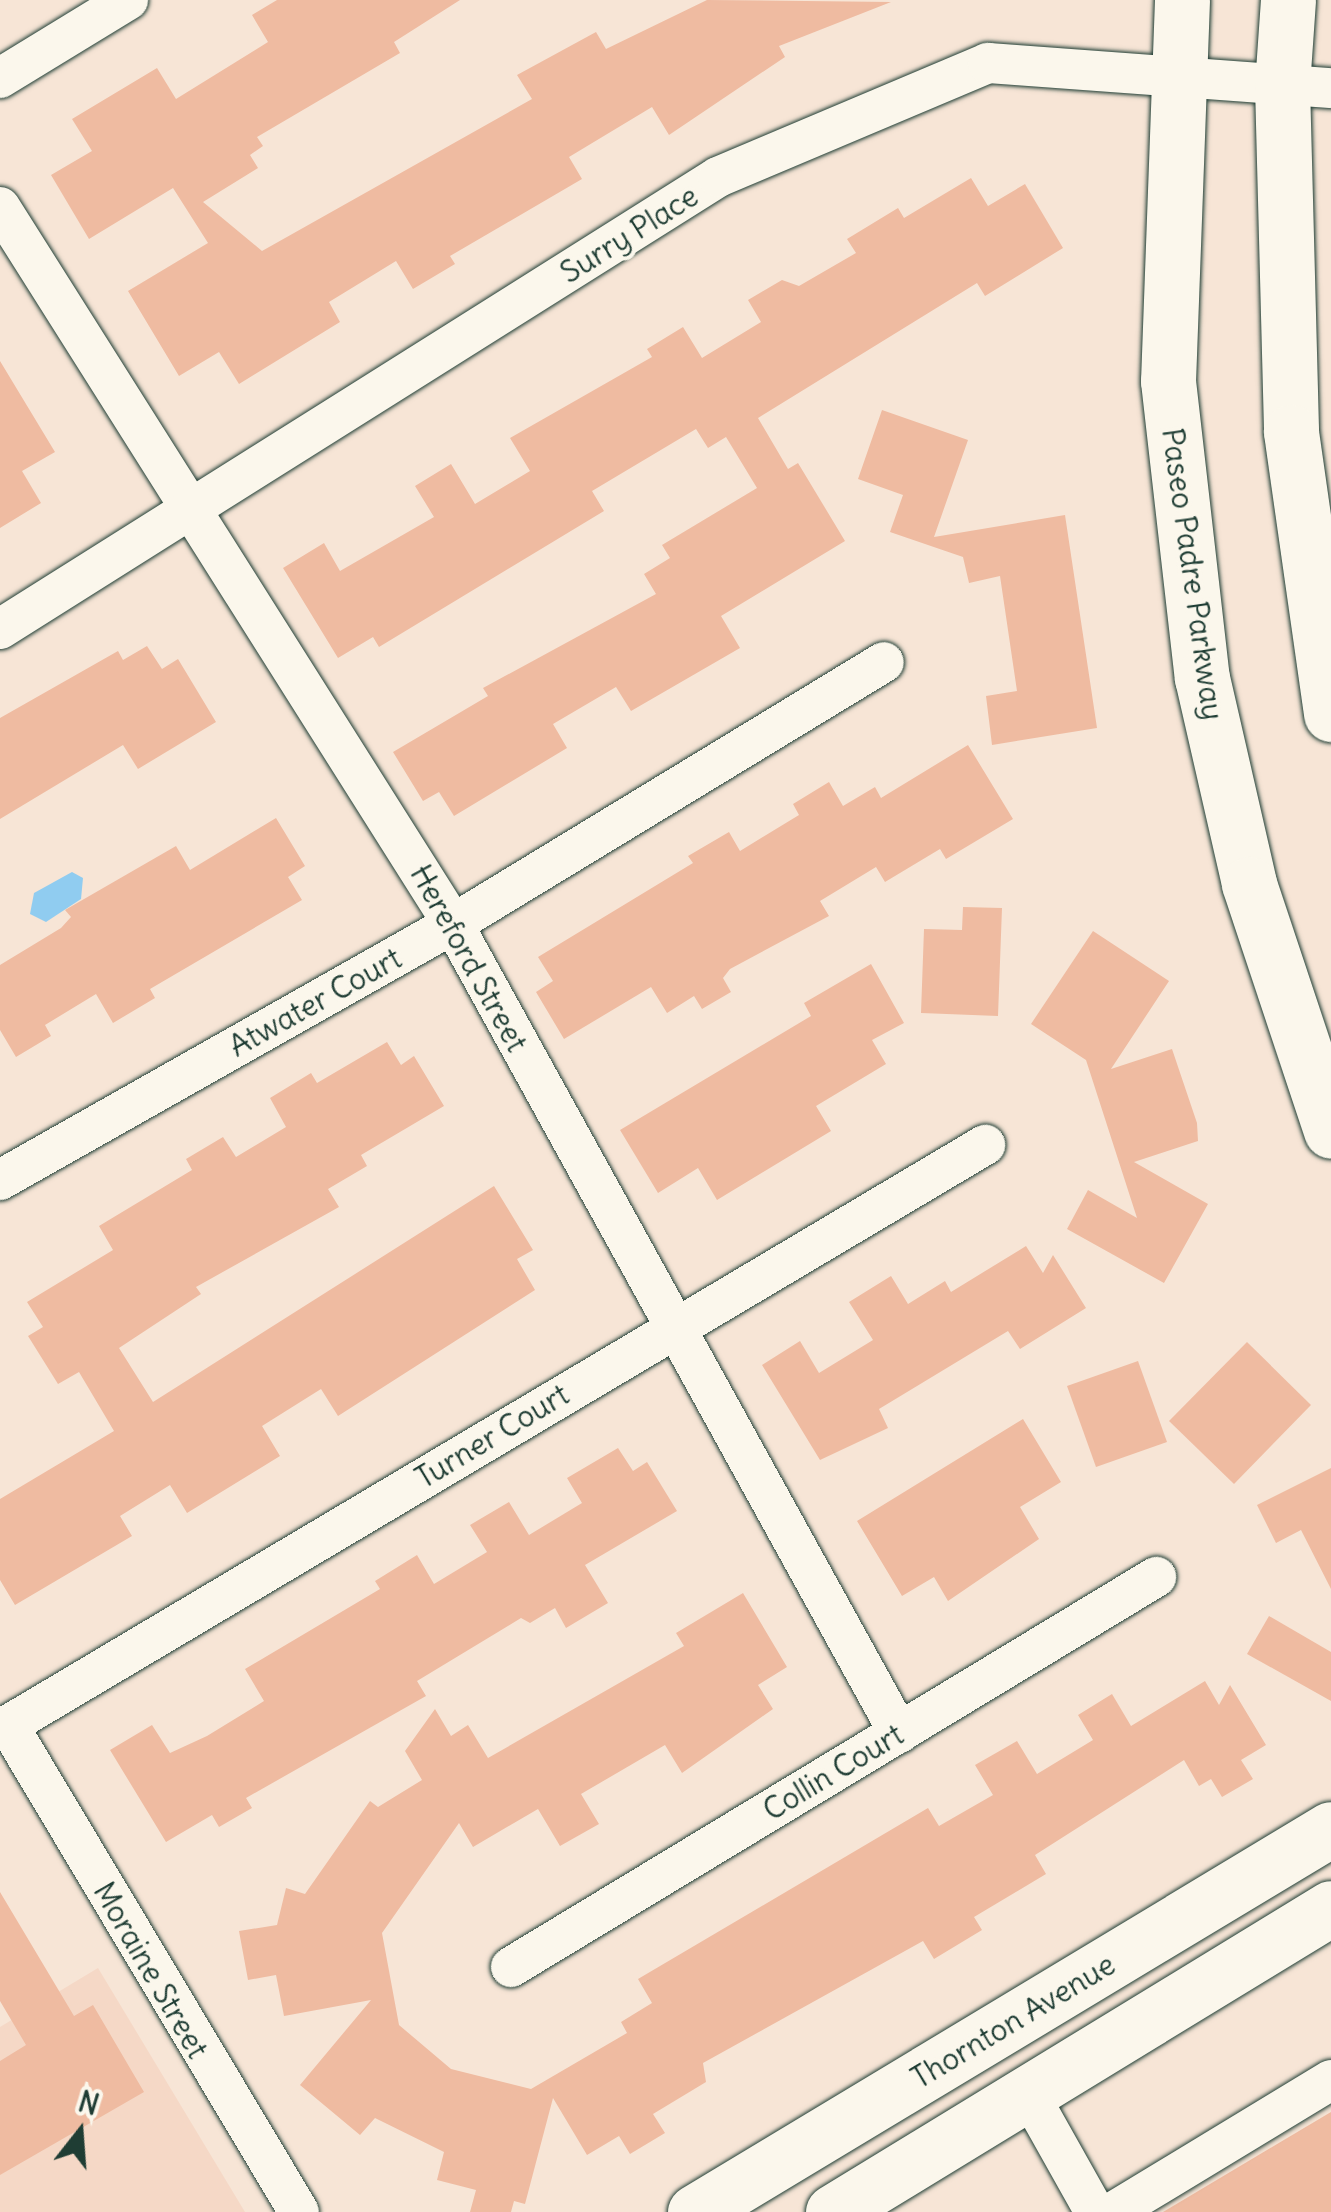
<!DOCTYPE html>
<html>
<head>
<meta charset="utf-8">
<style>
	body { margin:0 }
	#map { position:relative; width:1331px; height:2212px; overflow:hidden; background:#f7e5d6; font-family:Delius,sans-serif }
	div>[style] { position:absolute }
	.built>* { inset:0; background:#f5d8c6 }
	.water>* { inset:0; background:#90ccf0 }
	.building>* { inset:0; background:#efbba1 }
	.roads { filter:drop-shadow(0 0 2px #1f3d34) drop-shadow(0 0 2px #1f3d34) }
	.street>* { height:40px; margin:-20px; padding:0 20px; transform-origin:20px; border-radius:20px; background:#fbf7ec }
	.secondary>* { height:55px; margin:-27.5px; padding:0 27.5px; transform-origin:27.5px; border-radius:27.5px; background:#fbf7ec }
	span { translate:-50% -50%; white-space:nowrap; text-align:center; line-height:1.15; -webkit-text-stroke:8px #fbf7ec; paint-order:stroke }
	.street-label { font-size:30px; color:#1f3d34 }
	.north { position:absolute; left:30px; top:2082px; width:100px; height:100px; -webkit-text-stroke:8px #fbf7ec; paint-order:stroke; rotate:17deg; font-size:28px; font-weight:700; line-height:40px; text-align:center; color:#1f3d34 }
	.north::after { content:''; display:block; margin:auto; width:35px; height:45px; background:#1f3d34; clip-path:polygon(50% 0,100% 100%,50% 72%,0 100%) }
</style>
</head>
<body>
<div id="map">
	<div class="built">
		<div style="clip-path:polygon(98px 1968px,245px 2212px,0 2212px,0 2027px)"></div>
	</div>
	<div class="water">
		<div style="clip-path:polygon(72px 872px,83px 878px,81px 899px,46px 922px,30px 914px,34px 893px)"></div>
	</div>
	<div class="building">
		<div style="clip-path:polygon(277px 0,460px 0,394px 42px,400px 53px,257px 137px,263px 146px,250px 155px,258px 168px,203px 202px,262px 251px,532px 99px,517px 75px,596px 32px,606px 49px,707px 0,891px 2px,779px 46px,785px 57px,669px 135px,652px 107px,569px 157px,582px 179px,450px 256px,455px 264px,413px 289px,396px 261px,329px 302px,340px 322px,239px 384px,219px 352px,179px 376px,128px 291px,208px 243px,173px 188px,89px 239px,51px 175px,92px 151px,72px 119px,157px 68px,176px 99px,268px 42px,252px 15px)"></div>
		<div style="clip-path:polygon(971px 178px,988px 206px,1025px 184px,1063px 248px,985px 296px,977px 283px,758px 418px,788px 469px,798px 463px,845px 541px,721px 616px,740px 648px,631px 711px,616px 687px,553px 724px,567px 748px,454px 816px,439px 792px,423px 801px,393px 752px,488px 696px,483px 688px,656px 594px,644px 574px,670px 558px,662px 545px,757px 488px,726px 437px,708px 448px,696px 429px,592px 491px,604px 511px,379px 647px,373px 637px,338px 658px,283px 568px,324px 543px,340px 571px,434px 517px,415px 486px,451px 464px,475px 504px,530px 471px,510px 438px,652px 357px,647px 349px,683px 327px,702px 358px,761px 322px,748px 300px,782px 280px,799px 286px,856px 253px,847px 239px,898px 208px,904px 218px)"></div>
		<div style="clip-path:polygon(0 361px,55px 452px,22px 471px,41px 503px,0 528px)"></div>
		<div style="clip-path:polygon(882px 410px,968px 440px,934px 537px,1065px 515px,1097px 728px,992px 745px,986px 696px,1017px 691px,1000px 576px,969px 583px,963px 557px,890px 532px,903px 495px,858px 479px)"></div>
		<div style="clip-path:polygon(147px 646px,162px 669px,178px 659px,216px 722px,138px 769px,123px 745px,0 819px,0 718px,118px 651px,123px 660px)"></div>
		<div style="clip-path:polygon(968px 745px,1013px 819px,946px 859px,940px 849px,885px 882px,876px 867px,820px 901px,829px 916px,730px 969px,723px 978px,731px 992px,702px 1009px,694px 996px,667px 1013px,651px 987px,564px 1039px,536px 992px,553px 981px,538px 957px,693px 863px,688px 856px,729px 832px,740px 851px,799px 815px,793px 804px,829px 782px,843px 806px,875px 787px,881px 798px)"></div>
		<div style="clip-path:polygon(276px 818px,305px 866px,288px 877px,302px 900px,150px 989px,155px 998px,113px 1023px,96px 994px,45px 1025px,51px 1036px,16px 1057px,0 1030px,0 965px,61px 928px,71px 917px,65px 910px,176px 846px,190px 870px)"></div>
		<div style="clip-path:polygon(963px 907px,1002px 908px,998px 1016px,921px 1013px,924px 929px,962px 930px)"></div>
		<div style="clip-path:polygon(1093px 931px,1169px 981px,1111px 1069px,1172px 1049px,1197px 1123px,1198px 1141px,1134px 1162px,1208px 1204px,1164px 1283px,1067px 1229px,1088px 1190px,1137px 1218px,1086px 1060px,1031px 1024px)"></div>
		<div style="clip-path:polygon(871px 964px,904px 1023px,872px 1040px,886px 1064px,816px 1106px,831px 1131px,717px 1200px,698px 1168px,658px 1193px,620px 1130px,811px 1016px,804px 1003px)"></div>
		<div style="clip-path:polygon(387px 1042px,401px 1065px,414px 1056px,444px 1106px,361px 1155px,367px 1166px,328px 1189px,339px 1207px,196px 1287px,201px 1294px,119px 1348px,153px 1402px,494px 1186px,533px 1250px,517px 1259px,535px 1290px,338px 1416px,321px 1389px,262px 1426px,280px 1456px,187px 1513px,170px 1485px,120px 1516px,132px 1536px,15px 1605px,0 1580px,0 1499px,114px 1431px,79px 1372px,58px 1384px,28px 1336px,43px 1327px,27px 1302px,113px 1250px,99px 1226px,192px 1170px,186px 1159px,223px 1137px,236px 1157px,286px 1127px,270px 1098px,311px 1073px,317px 1083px)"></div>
		<div style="clip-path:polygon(1026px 1246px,1043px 1273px,1053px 1255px,1086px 1308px,1020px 1349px,1008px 1331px,879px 1409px,888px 1428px,820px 1460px,762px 1365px,800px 1341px,819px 1373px,873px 1340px,849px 1302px,891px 1276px,908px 1304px,945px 1281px,951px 1292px)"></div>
		<div style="clip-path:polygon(1247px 1342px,1311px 1405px,1234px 1484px,1169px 1421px)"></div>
		<div style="clip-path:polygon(1138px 1361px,1167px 1442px,1096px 1467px,1067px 1386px)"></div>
		<div style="clip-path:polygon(1023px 1419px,1061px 1482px,1020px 1507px,1039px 1539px,948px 1601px,934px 1577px,902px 1596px,857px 1521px)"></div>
		<div style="clip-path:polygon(618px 1448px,633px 1471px,647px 1462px,677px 1511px,585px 1565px,608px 1603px,566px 1628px,555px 1608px,530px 1623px,521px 1618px,417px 1681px,426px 1696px,246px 1798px,252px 1808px,219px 1827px,212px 1815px,166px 1842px,110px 1750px,152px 1725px,170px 1753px,207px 1736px,264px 1701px,245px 1669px,380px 1589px,375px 1581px,417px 1555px,434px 1584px,487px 1552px,470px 1525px,509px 1502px,529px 1535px,582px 1503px,567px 1478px)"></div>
		<div style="clip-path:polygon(1331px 1468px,1331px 1589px,1301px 1530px,1276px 1543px,1257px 1505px)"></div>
		<div style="clip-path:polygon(743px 1593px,787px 1667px,758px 1685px,773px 1709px,682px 1773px,665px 1745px,581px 1794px,599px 1824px,560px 1846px,538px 1809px,473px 1847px,459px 1823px,382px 1933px,399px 2025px,451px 2069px,531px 2089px,627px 2033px,621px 2022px,652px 2003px,638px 1979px,928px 1808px,939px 1826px,993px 1795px,975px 1765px,1017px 1741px,1037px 1774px,1093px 1740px,1078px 1715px,1112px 1694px,1131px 1726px,1205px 1681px,1219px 1705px,1230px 1685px,1266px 1745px,1241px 1760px,1253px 1779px,1222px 1797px,1211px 1779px,1199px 1786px,1184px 1760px,1035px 1855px,1046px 1874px,974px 1917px,982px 1930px,934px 1959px,923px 1941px,703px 2063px,706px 2082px,653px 2114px,665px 2133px,630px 2154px,619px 2136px,587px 2155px,553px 2098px,525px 2204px,514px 2201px,511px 2212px,470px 2212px,476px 2190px,437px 2180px,444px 2152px,375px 2118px,360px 2135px,300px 2085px,371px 2000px,284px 2016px,276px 1975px,248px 1980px,239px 1931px,277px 1925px,286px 1888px,305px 1894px,370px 1801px,378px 1807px,422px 1780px,405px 1751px,435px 1709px,451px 1736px,468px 1725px,488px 1758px,684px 1646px,676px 1633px)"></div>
		<div style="clip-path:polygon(1269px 1616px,1331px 1652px,1331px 1701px,1247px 1654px)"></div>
		<div style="clip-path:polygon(0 1892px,74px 2016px,93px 2005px,144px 2092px,0 2175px,0 2061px,26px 2045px,0 2001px)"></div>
		<div style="clip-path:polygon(1331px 2112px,1331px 2212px,1163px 2212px)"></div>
	</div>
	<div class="roads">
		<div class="street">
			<div style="left:0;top:78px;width:150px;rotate:-31.4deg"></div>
			<div style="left:0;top:207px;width:848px;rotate:57.72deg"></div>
			<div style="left:453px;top:924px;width:924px;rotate:61.13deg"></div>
			<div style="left:0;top:629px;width:848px;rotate:-32.19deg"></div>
			<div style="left:718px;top:177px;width:293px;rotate:-22.9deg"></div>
			<div style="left:988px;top:63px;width:344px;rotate:4.2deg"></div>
			<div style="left:0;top:1180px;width:520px;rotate:-29.47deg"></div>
			<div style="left:453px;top:924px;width:504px;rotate:-31.29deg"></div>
			<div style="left:8px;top:1725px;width:567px;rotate:59.14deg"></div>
			<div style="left:0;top:1730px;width:1146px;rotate:-30.71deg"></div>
			<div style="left:511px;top:1967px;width:754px;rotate:-31.16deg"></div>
			<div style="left:1027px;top:2091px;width:139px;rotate:60.7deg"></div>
			<div style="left:1113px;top:2212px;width:255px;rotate:-31.2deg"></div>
		</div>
		<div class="secondary">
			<div style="left:1182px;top:0;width:381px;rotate:92.1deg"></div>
			<div style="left:1168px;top:381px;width:299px;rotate:83.5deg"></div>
			<div style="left:1202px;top:678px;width:211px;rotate:77.1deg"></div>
			<div style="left:1249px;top:884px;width:260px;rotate:71.6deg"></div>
			<div style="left:1288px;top:0;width:85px;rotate:94deg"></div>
			<div style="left:1282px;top:85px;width:347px;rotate:88.5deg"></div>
			<div style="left:1291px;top:432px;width:285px;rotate:81.9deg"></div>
			<div style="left:695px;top:2212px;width:742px;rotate:-31.06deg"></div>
			<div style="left:833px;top:2212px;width:583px;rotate:-31.4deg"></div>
		</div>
	</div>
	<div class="street-label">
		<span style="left:629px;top:234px;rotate:-32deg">Surry Place</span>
		<span style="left:1193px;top:574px;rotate:82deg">Paseo Padre Parkway</span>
		<span style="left:469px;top:958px;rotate:61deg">Hereford Street</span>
		<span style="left:315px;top:1002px;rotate:-29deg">Atwater Court</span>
		<span style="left:492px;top:1436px;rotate:-31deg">Turner Court</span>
		<span style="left:833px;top:1772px;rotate:-31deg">Collin Court</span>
		<span style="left:151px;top:1970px;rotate:60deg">Moraine Street</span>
		<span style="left:1013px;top:2021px;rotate:-31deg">Thornton Avenue</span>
	</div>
	<div class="north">N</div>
</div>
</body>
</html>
